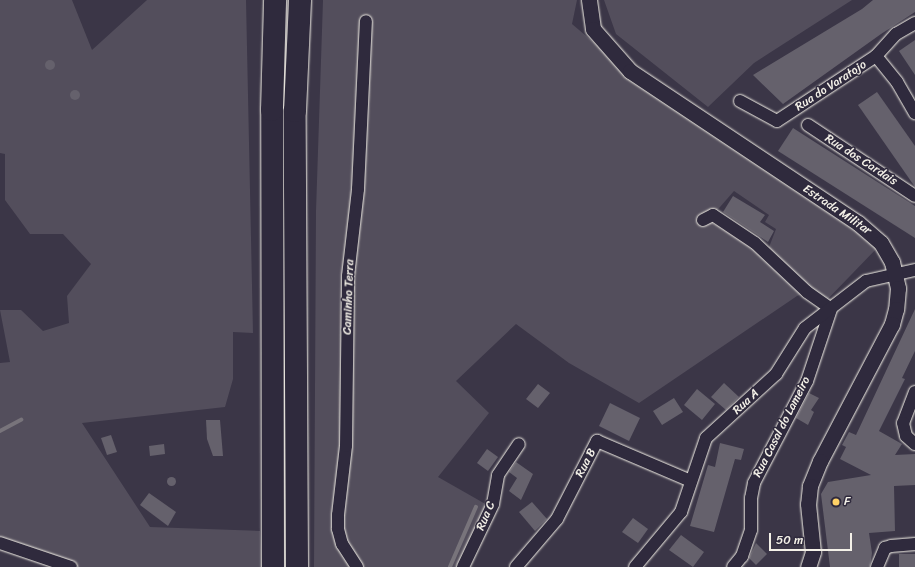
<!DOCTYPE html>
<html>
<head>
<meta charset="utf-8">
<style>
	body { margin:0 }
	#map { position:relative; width:915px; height:567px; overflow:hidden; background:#3b3647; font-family:Sriracha,sans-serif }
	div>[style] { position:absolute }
	.green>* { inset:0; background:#534e5c }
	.stream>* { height:3.5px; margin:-1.75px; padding:0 1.75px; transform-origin:1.75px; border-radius:1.75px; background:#78747b }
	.building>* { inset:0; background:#65616c }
	.round { border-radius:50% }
	.roads { filter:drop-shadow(0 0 1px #f4f1e8) drop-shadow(0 0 1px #f4f1e8) }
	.minor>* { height:12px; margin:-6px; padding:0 6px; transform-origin:6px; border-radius:6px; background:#2f2a3d }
	.tertiary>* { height:15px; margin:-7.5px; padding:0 7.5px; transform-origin:7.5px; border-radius:7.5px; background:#2f2a3d }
	.motorway>* { height:22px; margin:-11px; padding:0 11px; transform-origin:11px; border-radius:11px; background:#2f2a3d }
	.dots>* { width:11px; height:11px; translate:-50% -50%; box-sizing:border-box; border:2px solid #2f2a3d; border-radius:50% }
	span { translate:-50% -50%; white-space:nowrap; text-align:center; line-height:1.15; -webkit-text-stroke:3px #2f2a3d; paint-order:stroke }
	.street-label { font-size:12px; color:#f4f1e8 }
	.poi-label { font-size:12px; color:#f4f1e8 }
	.left { translate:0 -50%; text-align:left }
	.scale { position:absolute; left:769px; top:533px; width:83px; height:18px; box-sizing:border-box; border:2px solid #f4f1e8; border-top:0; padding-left:5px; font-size:12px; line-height:14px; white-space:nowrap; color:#f4f1e8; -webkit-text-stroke:3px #2f2a3d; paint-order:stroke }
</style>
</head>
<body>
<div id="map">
	<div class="green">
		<div style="clip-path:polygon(0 0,72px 0,92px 50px,147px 0,246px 0,253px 333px,233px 332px,233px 379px,225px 407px,82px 423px,150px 527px,260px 531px,262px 567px,67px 567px,0 546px,0 363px,10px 362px,0 310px,21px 310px,43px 331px,69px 323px,67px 296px,91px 264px,63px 234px,30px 234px,5px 200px,5px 154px,0 153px)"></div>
		<div style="clip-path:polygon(evenodd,323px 0,577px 0,572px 24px,665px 103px,879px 246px,822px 305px,807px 292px,797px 296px,639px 403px,569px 363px,516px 324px,456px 381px,489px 413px,438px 477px,496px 510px,466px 567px,314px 567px,316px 211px,323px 0,734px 191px,769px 215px,765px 222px,776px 229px,766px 255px,746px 237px,704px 220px,713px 215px,734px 191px)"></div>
		<div style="clip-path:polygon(604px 0,852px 0,754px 63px,708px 107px,616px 34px)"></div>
	</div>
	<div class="stream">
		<div style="left:0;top:431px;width:24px;rotate:-28deg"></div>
		<div style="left:450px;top:567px;width:65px;rotate:-66.6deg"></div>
	</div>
	<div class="building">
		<div style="clip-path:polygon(873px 0,915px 0,915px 12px,881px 34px,783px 104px,753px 75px,862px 9px)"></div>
		<div style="clip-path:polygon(915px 40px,915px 75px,899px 51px)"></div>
		<div class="round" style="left:45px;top:60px;width:10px;height:10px"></div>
		<div class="round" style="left:70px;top:90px;width:10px;height:10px"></div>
		<div style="clip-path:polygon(877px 92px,915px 146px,915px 187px,858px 105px)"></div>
		<div style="clip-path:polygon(793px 128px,915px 206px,915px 238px,778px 151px)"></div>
		<div style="clip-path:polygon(733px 196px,765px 215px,760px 222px,774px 231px,768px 242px,723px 212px)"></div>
		<div style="clip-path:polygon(915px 309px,915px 351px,902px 378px,905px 379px,879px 431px,902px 444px,895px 455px,915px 454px,915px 485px,894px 486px,895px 531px,869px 533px,872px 553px,870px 567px,830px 567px,821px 494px,828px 482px,871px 475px,840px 459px,846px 447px,842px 445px,849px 432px,856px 435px)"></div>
		<div style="clip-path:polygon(724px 383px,739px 397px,726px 410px,711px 397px)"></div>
		<div style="clip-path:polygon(538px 384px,550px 393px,538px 408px,526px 399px)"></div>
		<div style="clip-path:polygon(697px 389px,715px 404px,702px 420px,684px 405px)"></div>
		<div style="clip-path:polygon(809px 393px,819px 398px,811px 410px,814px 412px,808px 425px,796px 418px)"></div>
		<div style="clip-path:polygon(674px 398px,683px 412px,662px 425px,653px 411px)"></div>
		<div style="clip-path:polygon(610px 403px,640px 418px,629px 441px,599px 426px)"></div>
		<div style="clip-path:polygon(206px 420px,220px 420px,223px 456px,213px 456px,207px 439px)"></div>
		<div style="clip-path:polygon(111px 435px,117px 452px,107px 455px,101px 438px)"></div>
		<div style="clip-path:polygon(720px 443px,744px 449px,741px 460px,735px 459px,714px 532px,690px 526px,708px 465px,715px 467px)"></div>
		<div style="clip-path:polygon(164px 444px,165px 454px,150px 456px,149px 446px)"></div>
		<div style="clip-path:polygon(487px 449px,498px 457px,488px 471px,477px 463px)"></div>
		<div style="clip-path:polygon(516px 462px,533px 474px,521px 500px,509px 491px,517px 478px,509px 472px)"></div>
		<div class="round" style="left:166.5px;top:476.5px;width:9px;height:9px"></div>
		<div style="clip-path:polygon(149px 493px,176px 512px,168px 526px,140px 505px)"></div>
		<div style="clip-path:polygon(532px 502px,547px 519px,535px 531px,519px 512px)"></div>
		<div style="clip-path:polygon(633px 518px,648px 529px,638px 543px,622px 532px)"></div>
		<div style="clip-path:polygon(681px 535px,704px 552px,693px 567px,669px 550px)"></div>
		<div style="clip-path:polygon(756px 543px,767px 554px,756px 565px,749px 558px)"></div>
		<div style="clip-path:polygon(899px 554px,915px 554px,915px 567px,899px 567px)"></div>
	</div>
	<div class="roads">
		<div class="minor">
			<div style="left:876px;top:56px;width:33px;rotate:51deg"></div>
			<div style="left:897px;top:82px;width:36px;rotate:60deg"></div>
			<div style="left:740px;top:101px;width:42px;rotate:28.4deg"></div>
			<div style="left:777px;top:121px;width:118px;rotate:-33.3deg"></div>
			<div style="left:876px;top:56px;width:30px;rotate:-48deg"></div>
			<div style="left:896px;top:34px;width:22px;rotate:-30deg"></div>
			<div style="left:808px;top:125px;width:128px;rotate:33.6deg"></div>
			<div style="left:703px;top:220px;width:11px;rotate:-27deg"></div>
			<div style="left:713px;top:215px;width:50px;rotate:33.7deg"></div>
			<div style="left:755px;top:243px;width:71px;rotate:43.3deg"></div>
			<div style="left:807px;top:292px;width:29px;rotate:35deg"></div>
			<div style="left:831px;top:309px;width:76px;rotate:108.4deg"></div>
			<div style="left:807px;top:381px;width:115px;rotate:117.5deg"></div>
			<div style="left:754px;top:483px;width:15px;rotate:101deg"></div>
			<div style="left:751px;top:498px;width:32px;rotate:90deg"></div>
			<div style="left:751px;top:530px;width:28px;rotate:109deg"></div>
			<div style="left:742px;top:556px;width:14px;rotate:129deg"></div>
			<div style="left:915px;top:392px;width:33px;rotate:111deg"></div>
			<div style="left:903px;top:423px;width:13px;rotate:77deg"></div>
			<div style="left:906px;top:436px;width:12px;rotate:42deg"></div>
			<div style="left:0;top:543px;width:75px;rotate:18.7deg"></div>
			<div style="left:357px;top:567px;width:27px;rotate:-123deg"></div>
			<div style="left:342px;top:544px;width:16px;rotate:-105deg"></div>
			<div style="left:338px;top:529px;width:14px;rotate:-90deg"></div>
			<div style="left:338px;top:515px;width:69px;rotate:-83.4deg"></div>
			<div style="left:346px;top:446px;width:170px;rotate:-89.3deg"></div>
			<div style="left:348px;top:276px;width:88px;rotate:-83.4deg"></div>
			<div style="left:358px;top:189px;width:168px;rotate:-87.3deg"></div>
			<div style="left:463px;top:567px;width:70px;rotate:-64.5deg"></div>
			<div style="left:493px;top:504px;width:29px;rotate:-80deg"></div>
			<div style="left:498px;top:475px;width:37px;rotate:-56deg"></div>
			<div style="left:516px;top:567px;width:63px;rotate:-49.5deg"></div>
			<div style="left:557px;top:519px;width:88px;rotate:-62.9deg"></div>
			<div style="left:597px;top:441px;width:102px;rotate:23.1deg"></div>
			<div style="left:635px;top:567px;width:72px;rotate:-50.1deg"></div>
			<div style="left:681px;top:512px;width:78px;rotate:-71.3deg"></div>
			<div style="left:706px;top:438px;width:95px;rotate:-42.4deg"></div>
			<div style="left:776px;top:374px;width:54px;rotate:-57.8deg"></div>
			<div style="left:805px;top:328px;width:77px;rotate:-37.6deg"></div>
			<div style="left:866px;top:281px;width:50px;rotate:-12.7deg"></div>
			<div style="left:877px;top:567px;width:21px;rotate:-67deg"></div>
			<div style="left:885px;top:548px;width:6px;rotate:-18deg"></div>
			<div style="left:891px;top:546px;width:24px;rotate:-5deg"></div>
		</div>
		<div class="tertiary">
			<div style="left:589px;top:0;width:29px;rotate:82deg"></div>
			<div style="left:593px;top:29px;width:56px;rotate:48.6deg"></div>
			<div style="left:630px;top:71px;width:274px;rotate:33.7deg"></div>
			<div style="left:858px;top:223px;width:30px;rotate:41deg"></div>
			<div style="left:881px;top:243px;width:22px;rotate:60deg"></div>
			<div style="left:892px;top:262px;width:27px;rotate:77deg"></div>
			<div style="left:898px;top:288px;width:21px;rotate:95deg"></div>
			<div style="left:896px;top:309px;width:16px;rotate:105deg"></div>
			<div style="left:892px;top:324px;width:155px;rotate:117.7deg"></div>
			<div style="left:820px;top:461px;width:27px;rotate:112deg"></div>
			<div style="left:810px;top:486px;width:18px;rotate:96deg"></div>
			<div style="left:808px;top:504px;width:48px;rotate:84.1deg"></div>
			<div style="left:813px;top:552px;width:16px;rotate:108deg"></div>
		</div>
		<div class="motorway">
			<div style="left:273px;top:567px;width:457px;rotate:-90.1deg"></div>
			<div style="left:272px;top:110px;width:110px;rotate:-88.4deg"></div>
			<div style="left:297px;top:567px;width:456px;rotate:-90.3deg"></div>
			<div style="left:295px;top:111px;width:111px;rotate:-87.4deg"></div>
		</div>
	</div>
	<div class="dots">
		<div style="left:836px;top:502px;background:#ffd166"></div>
	</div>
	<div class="street-label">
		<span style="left:831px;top:86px;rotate:-33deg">Rua do Varatojo</span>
		<span style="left:861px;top:160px;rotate:33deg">Rua dos Cardais</span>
		<span style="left:837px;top:210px;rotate:34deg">Estrada Militar</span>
		<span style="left:349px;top:297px;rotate:-88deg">Caminho Terra</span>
		<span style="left:746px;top:402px;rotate:-43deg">Rua A</span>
		<span style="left:782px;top:427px;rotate:-63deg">Rua Casal do Lameiro</span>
		<span style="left:586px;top:463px;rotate:-63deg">Rua B</span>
		<span style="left:486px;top:516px;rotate:-67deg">Rua C</span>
	</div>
	<div class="poi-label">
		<span class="left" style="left:844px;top:502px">F</span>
	</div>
	<div class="scale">50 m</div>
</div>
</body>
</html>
